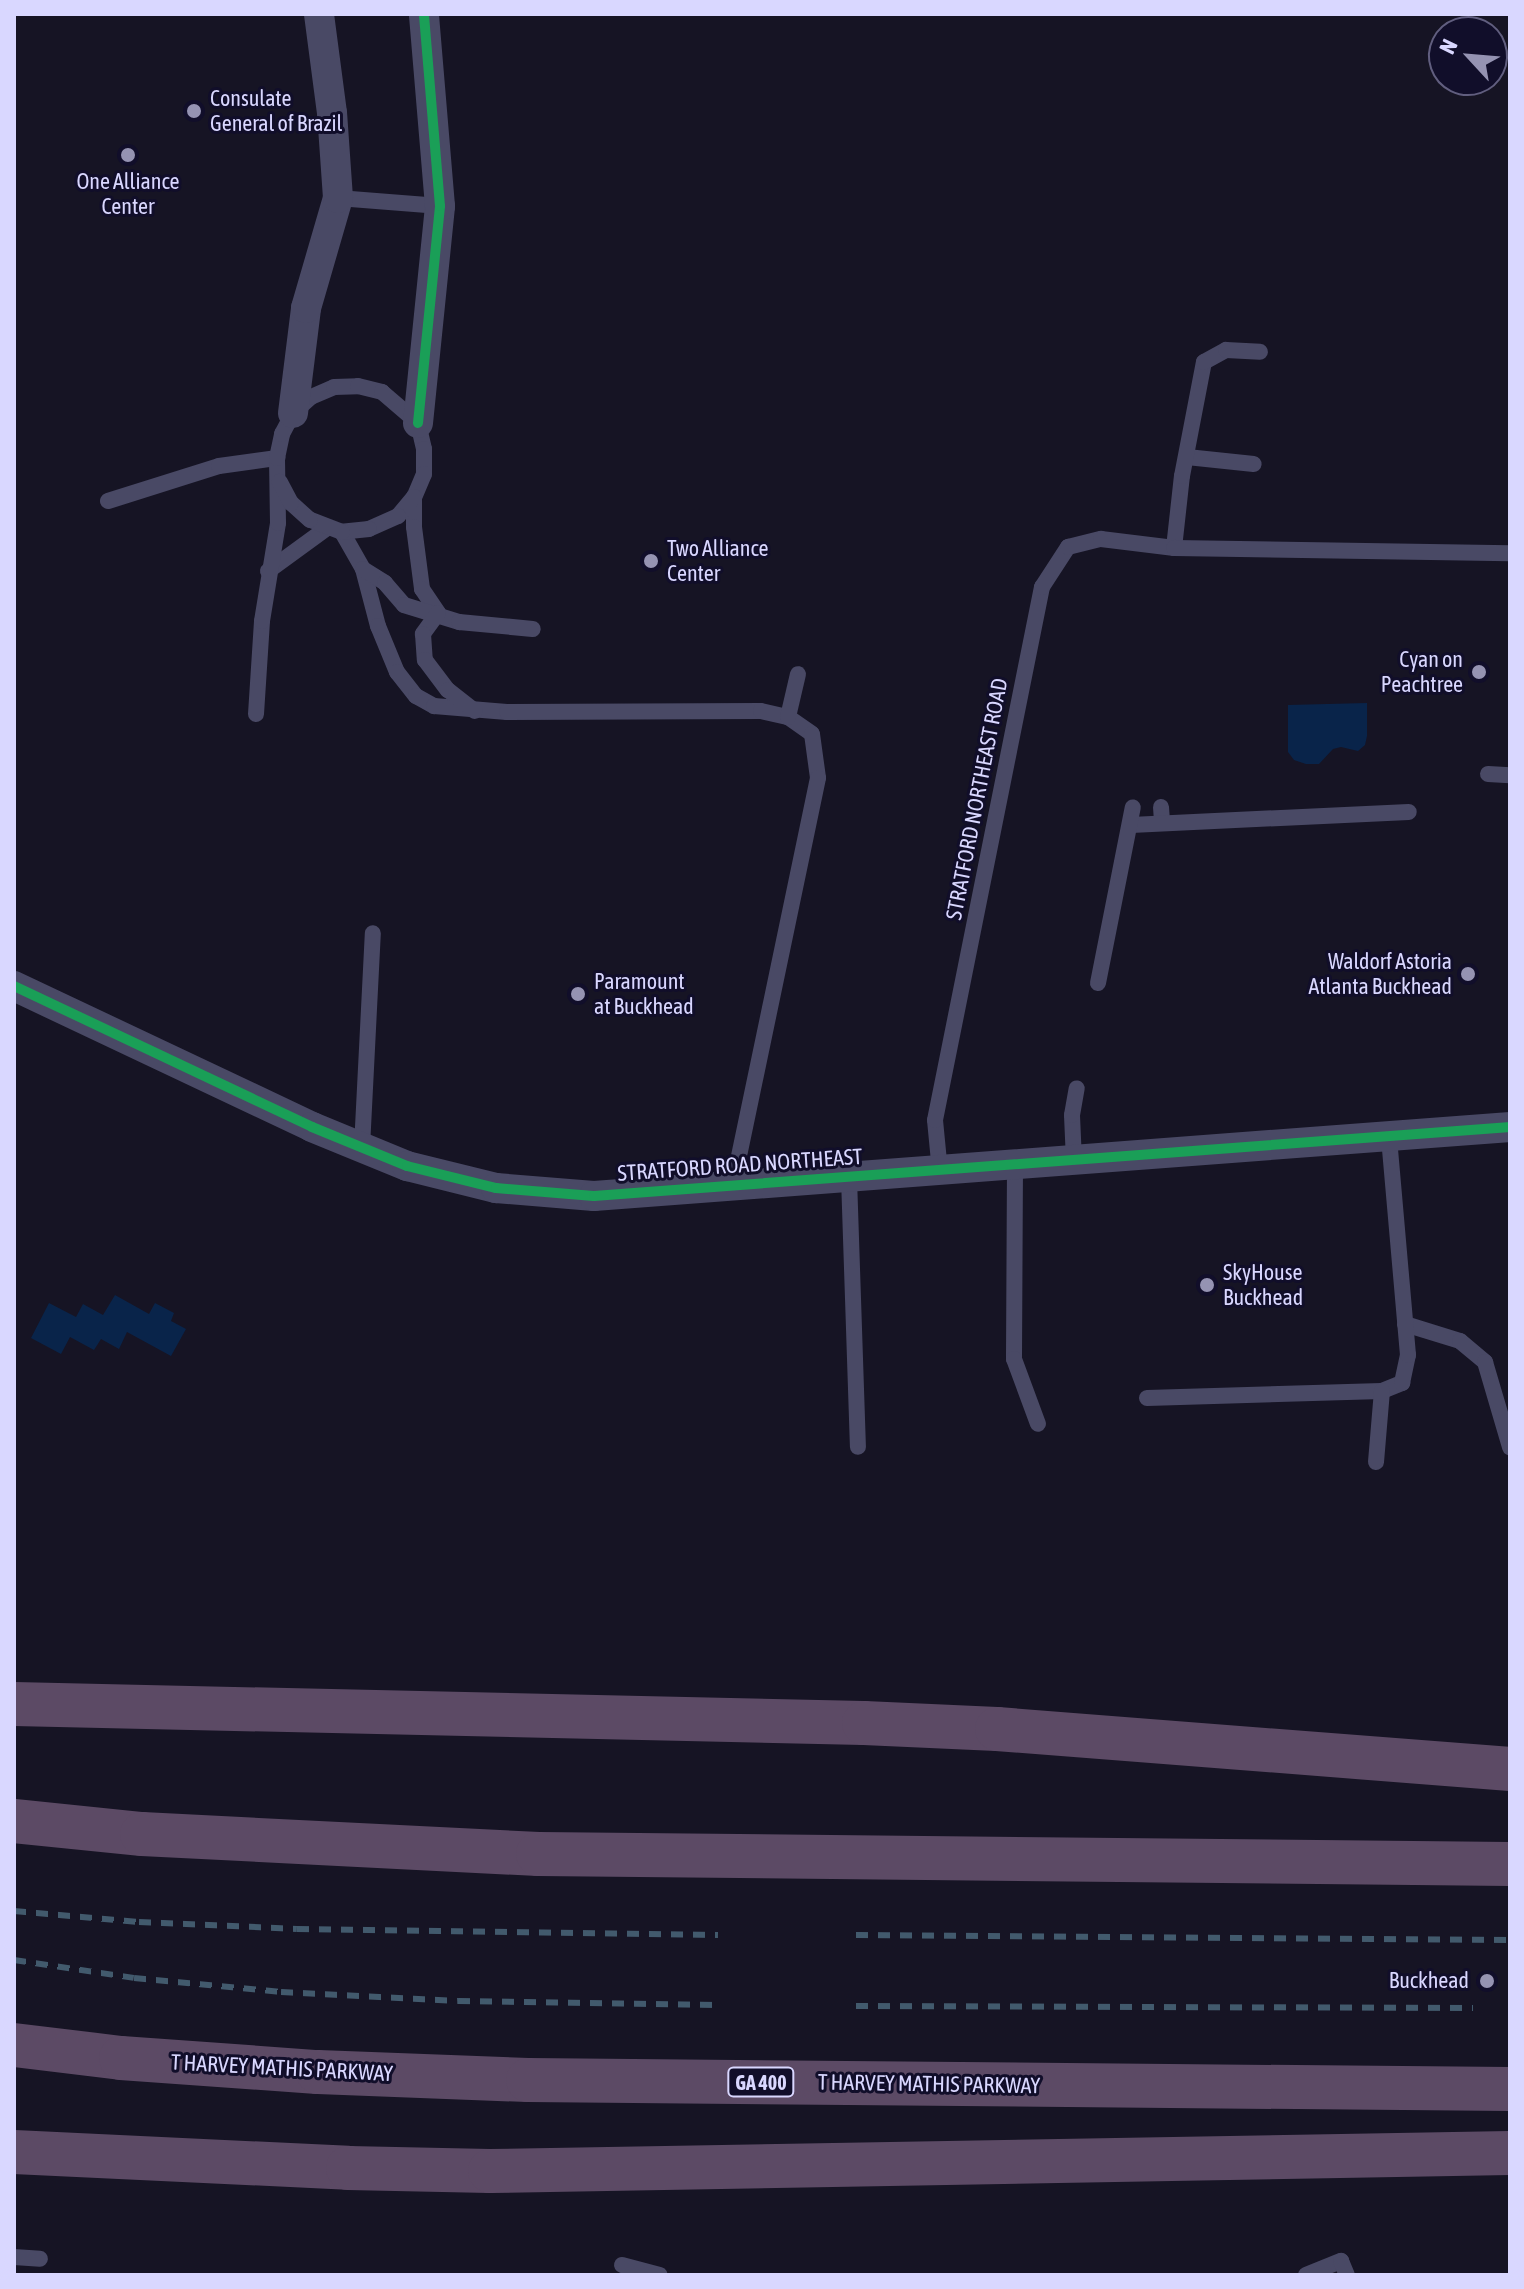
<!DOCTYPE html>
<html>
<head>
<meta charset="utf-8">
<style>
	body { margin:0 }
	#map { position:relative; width:1524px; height:2289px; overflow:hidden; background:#161424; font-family:"Asap Condensed",sans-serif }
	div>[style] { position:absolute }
	.water>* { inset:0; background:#09244a }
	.service>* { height:16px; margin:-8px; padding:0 8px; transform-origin:8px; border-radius:8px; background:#494965 }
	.minor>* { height:30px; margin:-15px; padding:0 15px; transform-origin:15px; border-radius:15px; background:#494965 }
	.motorway>* { height:44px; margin:-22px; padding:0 22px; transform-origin:22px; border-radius:22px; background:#5c4a65 }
	.rail>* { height:6px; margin-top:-3px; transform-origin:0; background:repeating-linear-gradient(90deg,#425a6d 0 12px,transparent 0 22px) }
	.cycleway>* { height:10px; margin:-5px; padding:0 5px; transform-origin:5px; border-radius:5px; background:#1a9f57 }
	.dots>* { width:22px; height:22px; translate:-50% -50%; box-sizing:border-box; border:4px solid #110e2a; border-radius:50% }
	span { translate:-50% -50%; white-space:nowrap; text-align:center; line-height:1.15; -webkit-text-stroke:6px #110e2a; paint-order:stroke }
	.shield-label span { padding:2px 6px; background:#110e2a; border:2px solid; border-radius:6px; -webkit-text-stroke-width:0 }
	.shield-label { font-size:20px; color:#d9d7ff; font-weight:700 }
	.poi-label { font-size:22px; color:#d9d7ff }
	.left { translate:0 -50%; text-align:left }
	.right { translate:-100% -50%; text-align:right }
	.street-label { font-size:22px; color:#d9d7ff }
	.frame { position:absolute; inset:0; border:16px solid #d9d7ff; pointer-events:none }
	.north { position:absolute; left:1428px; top:16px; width:80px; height:80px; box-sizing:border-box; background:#110e2a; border:2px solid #615e7f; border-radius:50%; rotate:296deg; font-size:22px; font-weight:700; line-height:32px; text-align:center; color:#d9d7ff }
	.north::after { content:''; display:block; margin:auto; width:28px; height:36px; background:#9593b2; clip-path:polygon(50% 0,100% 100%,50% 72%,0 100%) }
</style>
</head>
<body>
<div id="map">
	<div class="water">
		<div style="clip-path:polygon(1367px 703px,1367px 736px,1365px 745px,1358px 751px,1341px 747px,1333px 749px,1319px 764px,1306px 764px,1294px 760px,1288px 752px,1288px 705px)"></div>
		<div style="clip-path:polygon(115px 1295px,149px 1314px,155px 1303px,174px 1313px,171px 1321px,186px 1329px,171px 1356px,127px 1332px,119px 1349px,101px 1339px,94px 1350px,70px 1337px,61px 1354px,31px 1338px,49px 1303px,76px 1317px,83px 1304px,103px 1315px)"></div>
	</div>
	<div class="service">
		<div style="left:338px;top:198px;width:102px;rotate:4.5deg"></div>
		<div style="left:1187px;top:457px;width:67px;rotate:6deg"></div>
		<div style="left:414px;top:497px;width:30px;rotate:90deg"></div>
		<div style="left:414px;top:527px;width:63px;rotate:82.6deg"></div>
		<div style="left:422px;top:589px;width:29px;rotate:56deg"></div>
		<div style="left:108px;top:501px;width:116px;rotate:-17.5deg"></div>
		<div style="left:219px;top:466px;width:59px;rotate:-7.9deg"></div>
		<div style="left:342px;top:532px;width:43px;rotate:60.4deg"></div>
		<div style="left:363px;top:569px;width:59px;rotate:75.3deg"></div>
		<div style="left:378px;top:626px;width:50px;rotate:67.6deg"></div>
		<div style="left:397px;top:672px;width:31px;rotate:52deg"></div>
		<div style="left:416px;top:696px;width:21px;rotate:29deg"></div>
		<div style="left:434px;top:706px;width:73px;rotate:4.7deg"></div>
		<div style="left:507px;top:712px;width:254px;rotate:-0.2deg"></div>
		<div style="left:761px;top:711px;width:28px;rotate:13deg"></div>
		<div style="left:788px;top:717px;width:29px;rotate:35deg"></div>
		<div style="left:812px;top:734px;width:44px;rotate:82.2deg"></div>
		<div style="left:818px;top:778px;width:415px;rotate:101.8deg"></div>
		<div style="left:1174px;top:548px;width:72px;rotate:-83.7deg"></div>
		<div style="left:1182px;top:476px;width:116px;rotate:-79.1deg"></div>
		<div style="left:1204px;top:362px;width:25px;rotate:-29deg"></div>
		<div style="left:1226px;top:350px;width:34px;rotate:3deg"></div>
		<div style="left:363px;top:569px;width:26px;rotate:32deg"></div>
		<div style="left:385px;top:583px;width:29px;rotate:49deg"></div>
		<div style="left:404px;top:605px;width:58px;rotate:17.2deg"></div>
		<div style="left:459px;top:622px;width:74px;rotate:5.4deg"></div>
		<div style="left:268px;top:571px;width:73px;rotate:-36.1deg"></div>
		<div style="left:438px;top:613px;width:26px;rotate:126deg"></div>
		<div style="left:423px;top:634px;width:26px;rotate:86deg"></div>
		<div style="left:425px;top:660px;width:38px;rotate:53deg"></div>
		<div style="left:448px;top:690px;width:34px;rotate:38deg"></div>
		<div style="left:256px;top:714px;width:93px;rotate:-86.3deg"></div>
		<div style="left:262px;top:621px;width:99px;rotate:-80.7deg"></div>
		<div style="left:278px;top:523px;width:65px;rotate:-90.9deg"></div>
		<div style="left:277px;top:458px;width:25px;rotate:-78deg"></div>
		<div style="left:282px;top:434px;width:24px;rotate:-62deg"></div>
		<div style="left:293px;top:413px;width:24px;rotate:-42deg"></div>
		<div style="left:311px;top:397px;width:25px;rotate:-23deg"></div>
		<div style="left:334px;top:387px;width:24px;rotate:-2deg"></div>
		<div style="left:358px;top:386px;width:25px;rotate:14deg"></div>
		<div style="left:382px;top:392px;width:48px;rotate:40.7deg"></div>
		<div style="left:418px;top:423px;width:27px;rotate:77deg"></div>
		<div style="left:424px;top:449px;width:25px;rotate:90deg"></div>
		<div style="left:424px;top:474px;width:25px;rotate:113deg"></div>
		<div style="left:414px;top:497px;width:25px;rotate:130deg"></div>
		<div style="left:398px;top:516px;width:32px;rotate:156deg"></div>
		<div style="left:369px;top:529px;width:27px;rotate:174deg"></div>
		<div style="left:342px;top:532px;width:34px;rotate:-159deg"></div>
		<div style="left:310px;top:520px;width:25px;rotate:-138deg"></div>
		<div style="left:291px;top:503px;width:24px;rotate:-118deg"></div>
		<div style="left:788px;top:717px;width:44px;rotate:-76.9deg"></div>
		<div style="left:1488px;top:774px;width:22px;rotate:3deg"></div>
		<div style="left:1161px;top:807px;width:16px;rotate:86deg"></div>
		<div style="left:1131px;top:825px;width:278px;rotate:-2.7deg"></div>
		<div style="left:1098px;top:983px;width:179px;rotate:-78.8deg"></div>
		<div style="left:362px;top:1147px;width:214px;rotate:-87.1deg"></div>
		<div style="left:1074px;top:1161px;width:46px;rotate:-92.5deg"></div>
		<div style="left:1072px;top:1115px;width:27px;rotate:-80deg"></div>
		<div style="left:1015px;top:1165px;width:194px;rotate:90.3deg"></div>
		<div style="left:1014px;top:1359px;width:69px;rotate:69.7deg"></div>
		<div style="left:940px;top:1172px;width:52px;rotate:-95.5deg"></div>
		<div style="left:935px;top:1120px;width:544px;rotate:-78.65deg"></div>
		<div style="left:1042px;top:587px;width:48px;rotate:-57deg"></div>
		<div style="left:1068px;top:547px;width:34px;rotate:-14deg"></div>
		<div style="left:1101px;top:539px;width:74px;rotate:7deg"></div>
		<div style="left:1174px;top:548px;width:336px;rotate:0.9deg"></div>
		<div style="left:849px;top:1178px;width:269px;rotate:88.1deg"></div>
		<div style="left:1405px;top:1324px;width:58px;rotate:17.2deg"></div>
		<div style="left:1460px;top:1341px;width:33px;rotate:40deg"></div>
		<div style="left:1485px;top:1362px;width:89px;rotate:73.6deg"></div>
		<div style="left:1147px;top:1398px;width:235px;rotate:-1.7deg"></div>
		<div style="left:1382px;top:1391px;width:22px;rotate:-22deg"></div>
		<div style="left:1402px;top:1383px;width:29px;rotate:-78deg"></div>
		<div style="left:1408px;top:1355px;width:219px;rotate:-95deg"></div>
		<div style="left:1376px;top:1462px;width:71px;rotate:-85.2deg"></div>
		<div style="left:14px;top:2257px;width:26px;rotate:4deg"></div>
		<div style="left:622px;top:2265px;width:39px;rotate:15deg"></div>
		<div style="left:1306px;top:2275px;width:38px;rotate:-22deg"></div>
		<div style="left:1341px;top:2261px;width:15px;rotate:67deg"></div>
	</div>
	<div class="minor">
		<div style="left:293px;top:413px;width:106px;rotate:-82.9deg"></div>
		<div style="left:306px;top:308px;width:115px;rotate:-73.8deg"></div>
		<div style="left:338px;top:198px;width:85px;rotate:-94deg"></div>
		<div style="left:332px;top:113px;width:100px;rotate:-97.5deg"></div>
		<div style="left:418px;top:423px;width:218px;rotate:-84.2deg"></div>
		<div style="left:440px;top:206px;width:193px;rotate:-94.8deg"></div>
		<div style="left:14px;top:986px;width:330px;rotate:25.3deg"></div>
		<div style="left:312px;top:1127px;width:103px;rotate:22.3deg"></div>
		<div style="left:407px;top:1166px;width:92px;rotate:13.9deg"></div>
		<div style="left:496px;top:1188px;width:98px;rotate:4.7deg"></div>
		<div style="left:594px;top:1196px;width:919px;rotate:-4.31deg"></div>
	</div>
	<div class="motorway">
		<div style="left:14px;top:1704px;width:850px;rotate:1.28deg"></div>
		<div style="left:864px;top:1723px;width:133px;rotate:2.6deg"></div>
		<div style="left:997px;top:1729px;width:515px;rotate:4.46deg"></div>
		<div style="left:14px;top:1821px;width:129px;rotate:5.8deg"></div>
		<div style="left:142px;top:1834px;width:397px;rotate:2.9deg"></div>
		<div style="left:538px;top:1854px;width:972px;rotate:0.59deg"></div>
		<div style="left:14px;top:2045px;width:108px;rotate:6.9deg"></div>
		<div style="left:121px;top:2058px;width:197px;rotate:4.1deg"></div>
		<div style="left:318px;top:2072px;width:210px;rotate:2.2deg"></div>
		<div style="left:528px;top:2080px;width:982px;rotate:0.53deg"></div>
		<div style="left:14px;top:2152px;width:334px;rotate:2.7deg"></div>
		<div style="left:348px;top:2168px;width:142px;rotate:1.2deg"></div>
		<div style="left:490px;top:2171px;width:1020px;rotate:-1.01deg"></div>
	</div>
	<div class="rail">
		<div style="left:14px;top:1911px;width:125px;rotate:5deg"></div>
		<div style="left:139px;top:1922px;width:158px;rotate:2.5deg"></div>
		<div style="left:297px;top:1929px;width:421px;rotate:0.8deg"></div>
		<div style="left:856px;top:1935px;width:654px;rotate:0.44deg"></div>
		<div style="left:14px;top:1960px;width:121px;rotate:8.5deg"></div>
		<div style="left:134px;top:1978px;width:148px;rotate:5.4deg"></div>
		<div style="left:281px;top:1992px;width:177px;rotate:2.9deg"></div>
		<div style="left:458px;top:2001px;width:259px;rotate:0.9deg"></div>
		<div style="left:856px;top:2006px;width:617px;rotate:0.19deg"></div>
	</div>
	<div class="cycleway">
		<div style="left:418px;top:423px;width:218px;rotate:-84.2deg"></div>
		<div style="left:440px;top:206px;width:193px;rotate:-94.8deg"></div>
		<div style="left:14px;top:986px;width:330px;rotate:25.3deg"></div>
		<div style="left:312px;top:1127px;width:103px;rotate:22.3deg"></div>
		<div style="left:407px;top:1166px;width:92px;rotate:13.9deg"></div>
		<div style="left:496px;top:1188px;width:98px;rotate:4.7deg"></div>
		<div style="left:594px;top:1196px;width:919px;rotate:-4.31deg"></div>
	</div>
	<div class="dots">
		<div style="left:194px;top:111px;background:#9593b2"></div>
		<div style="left:128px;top:155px;background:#9593b2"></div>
		<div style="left:651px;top:561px;background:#9593b2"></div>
		<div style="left:1479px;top:672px;background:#9593b2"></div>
		<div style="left:1468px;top:974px;background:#9593b2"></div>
		<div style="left:578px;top:994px;background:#9593b2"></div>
		<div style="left:1207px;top:1285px;background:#9593b2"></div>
		<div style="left:1487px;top:1981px;background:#9593b2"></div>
	</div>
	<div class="shield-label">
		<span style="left:761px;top:2082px">GA 400</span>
	</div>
	<div class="poi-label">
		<span class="left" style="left:210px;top:111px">Consulate<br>General of Brazil</span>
		<span style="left:128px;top:194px">One Alliance<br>Center</span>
		<span class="left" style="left:667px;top:561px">Two Alliance<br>Center</span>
		<span class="right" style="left:1463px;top:672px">Cyan on<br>Peachtree</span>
		<span class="right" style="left:1452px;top:974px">Waldorf Astoria<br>Atlanta Buckhead</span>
		<span class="left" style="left:594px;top:994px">Paramount<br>at Buckhead</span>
		<span class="left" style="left:1223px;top:1285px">SkyHouse<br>Buckhead</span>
		<span class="right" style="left:1469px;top:1981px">Buckhead</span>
	</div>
	<div class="street-label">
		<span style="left:977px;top:799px;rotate:-79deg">STRATFORD NORTHEAST ROAD</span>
		<span style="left:740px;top:1165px;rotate:-4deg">STRATFORD ROAD NORTHEAST</span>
		<span style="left:282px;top:2068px;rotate:3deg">T HARVEY MATHIS PARKWAY</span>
		<span style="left:929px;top:2084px;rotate:1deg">T HARVEY MATHIS PARKWAY</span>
	</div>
	<div class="frame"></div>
	<div class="north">N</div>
</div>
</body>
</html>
